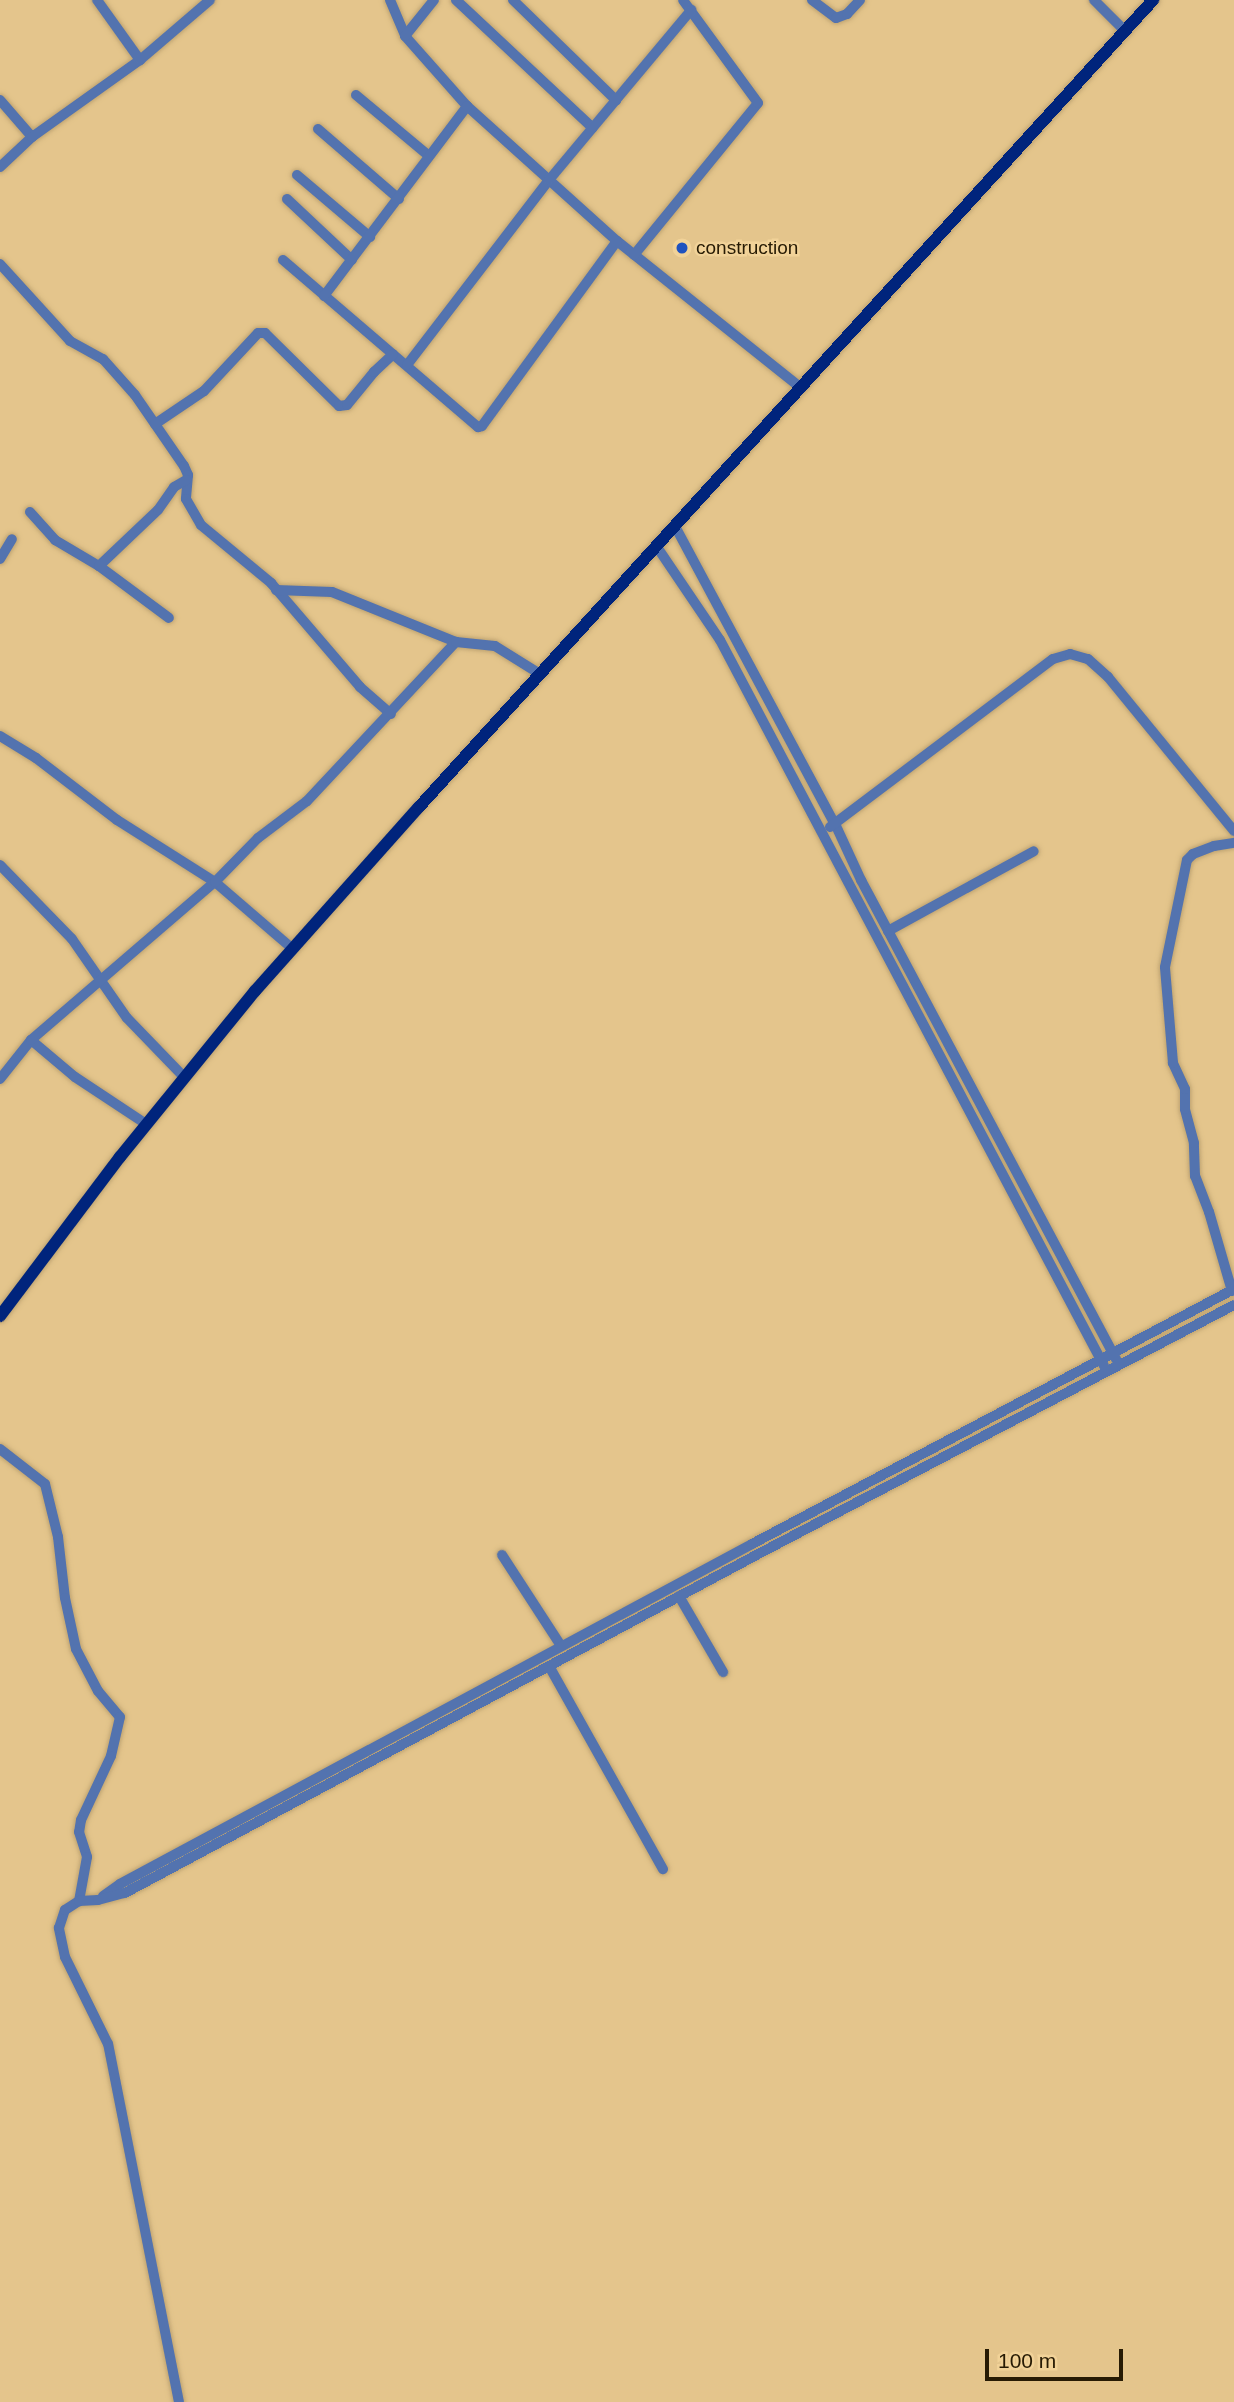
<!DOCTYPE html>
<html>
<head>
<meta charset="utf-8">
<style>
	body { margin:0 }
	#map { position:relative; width:1234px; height:2402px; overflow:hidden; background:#e4c58c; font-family:Arial,sans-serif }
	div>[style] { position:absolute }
	.roads { filter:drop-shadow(0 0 2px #bea371) drop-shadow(0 0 2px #bea371) }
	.minor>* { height:10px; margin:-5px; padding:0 5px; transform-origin:5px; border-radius:5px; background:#5373af }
	.major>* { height:12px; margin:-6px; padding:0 6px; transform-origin:6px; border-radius:6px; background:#00247c }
	.dots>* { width:19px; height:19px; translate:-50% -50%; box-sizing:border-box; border:4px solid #f1d298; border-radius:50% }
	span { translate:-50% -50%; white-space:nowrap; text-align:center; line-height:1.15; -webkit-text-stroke:5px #f1d298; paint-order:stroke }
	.poi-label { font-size:19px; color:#271b04 }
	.left { translate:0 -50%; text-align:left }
	.scale { position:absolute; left:985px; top:2349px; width:138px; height:32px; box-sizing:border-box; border:4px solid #271b04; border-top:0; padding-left:9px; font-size:21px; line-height:24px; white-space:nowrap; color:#271b04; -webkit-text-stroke:5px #f1d298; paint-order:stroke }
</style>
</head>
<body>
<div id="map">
	<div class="roads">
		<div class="minor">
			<div style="left:97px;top:0;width:74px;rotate:54.4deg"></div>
			<div style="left:390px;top:0;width:39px;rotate:67deg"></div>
			<div style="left:405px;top:36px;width:94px;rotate:48.5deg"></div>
			<div style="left:467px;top:106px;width:202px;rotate:42deg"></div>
			<div style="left:617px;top:241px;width:236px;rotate:38.6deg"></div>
			<div style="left:456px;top:0;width:187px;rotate:43.1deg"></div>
			<div style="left:513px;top:0;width:144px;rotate:44.2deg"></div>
			<div style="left:812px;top:0;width:30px;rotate:37deg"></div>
			<div style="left:836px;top:18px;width:12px;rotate:-20deg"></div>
			<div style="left:847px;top:14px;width:19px;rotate:-47deg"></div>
			<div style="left:1094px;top:0;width:44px;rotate:45deg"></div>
			<div style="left:405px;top:36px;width:46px;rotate:-51.1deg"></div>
			<div style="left:356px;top:95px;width:95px;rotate:39.9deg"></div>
			<div style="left:0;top:100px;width:49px;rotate:49.1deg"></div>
			<div style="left:318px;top:129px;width:107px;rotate:40.8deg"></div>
			<div style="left:0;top:167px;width:44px;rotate:-43.2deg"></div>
			<div style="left:32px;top:137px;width:133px;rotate:-35.5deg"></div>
			<div style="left:140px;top:60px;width:92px;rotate:-40.6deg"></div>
			<div style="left:297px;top:175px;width:96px;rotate:40.3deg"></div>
			<div style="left:287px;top:199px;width:89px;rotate:43.2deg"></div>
			<div style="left:634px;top:255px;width:196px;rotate:-50.8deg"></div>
			<div style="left:758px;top:103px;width:127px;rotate:-126.1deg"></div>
			<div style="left:283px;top:260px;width:257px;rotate:40.6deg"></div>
			<div style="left:478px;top:427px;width:4px;rotate:-14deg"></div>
			<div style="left:482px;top:426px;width:229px;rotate:-53.9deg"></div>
			<div style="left:0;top:264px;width:104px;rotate:47.7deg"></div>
			<div style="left:70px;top:341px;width:38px;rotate:29deg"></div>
			<div style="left:103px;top:359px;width:48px;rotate:48.4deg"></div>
			<div style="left:135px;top:395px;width:86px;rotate:55.4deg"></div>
			<div style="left:184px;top:466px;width:10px;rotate:66deg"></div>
			<div style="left:188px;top:475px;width:24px;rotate:95deg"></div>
			<div style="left:186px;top:499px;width:30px;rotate:60deg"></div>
			<div style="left:201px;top:525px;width:91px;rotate:39.6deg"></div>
			<div style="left:271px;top:583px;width:137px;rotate:49.4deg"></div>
			<div style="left:360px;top:687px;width:41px;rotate:41.1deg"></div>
			<div style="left:324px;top:296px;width:238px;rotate:-53deg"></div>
			<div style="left:407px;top:365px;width:233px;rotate:-52.5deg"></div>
			<div style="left:549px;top:180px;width:222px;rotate:-50.1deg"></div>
			<div style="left:155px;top:424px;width:59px;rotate:-34deg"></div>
			<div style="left:204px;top:391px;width:79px;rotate:-47deg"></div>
			<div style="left:258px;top:333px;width:7px"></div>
			<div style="left:265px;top:333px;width:104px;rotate:44.6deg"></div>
			<div style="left:339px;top:406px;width:8px;rotate:-7deg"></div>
			<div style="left:347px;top:405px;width:43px;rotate:-50.7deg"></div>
			<div style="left:374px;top:372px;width:26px;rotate:-43deg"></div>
			<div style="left:30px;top:512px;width:38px;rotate:48deg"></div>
			<div style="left:55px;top:540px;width:51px;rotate:30.6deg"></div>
			<div style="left:99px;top:566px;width:87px;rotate:36.6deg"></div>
			<div style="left:676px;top:528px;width:338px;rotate:61.8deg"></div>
			<div style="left:836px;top:826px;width:60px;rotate:65.2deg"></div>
			<div style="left:861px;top:880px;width:543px;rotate:61.97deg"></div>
			<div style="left:657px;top:547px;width:112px;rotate:55.9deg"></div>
			<div style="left:720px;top:640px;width:821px;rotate:62.12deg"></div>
			<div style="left:0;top:559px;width:23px;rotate:-59deg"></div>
			<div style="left:99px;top:566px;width:81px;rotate:-43.5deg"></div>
			<div style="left:158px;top:510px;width:28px;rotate:-55deg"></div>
			<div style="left:174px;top:487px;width:14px;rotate:-30deg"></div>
			<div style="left:276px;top:590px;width:56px;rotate:2deg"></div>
			<div style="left:332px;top:592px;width:134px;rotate:22deg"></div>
			<div style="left:0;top:736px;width:42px;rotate:31.4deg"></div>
			<div style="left:36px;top:758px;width:102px;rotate:37.4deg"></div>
			<div style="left:117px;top:820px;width:116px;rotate:32.3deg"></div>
			<div style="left:215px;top:882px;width:103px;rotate:40.7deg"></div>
			<div style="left:830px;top:827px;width:279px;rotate:-37deg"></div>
			<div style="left:1053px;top:659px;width:18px;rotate:-16deg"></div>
			<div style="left:1070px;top:654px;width:19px;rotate:16deg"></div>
			<div style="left:1088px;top:659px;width:27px;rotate:42deg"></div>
			<div style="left:1108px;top:677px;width:199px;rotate:50.7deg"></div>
			<div style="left:0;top:865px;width:103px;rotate:45.8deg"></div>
			<div style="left:72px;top:939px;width:96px;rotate:55.2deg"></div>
			<div style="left:127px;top:1018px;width:82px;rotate:46deg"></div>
			<div style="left:888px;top:931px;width:166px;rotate:-28.7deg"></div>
			<div style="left:31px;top:1040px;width:57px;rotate:40.1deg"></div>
			<div style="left:75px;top:1077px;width:85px;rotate:33.5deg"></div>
			<div style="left:0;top:1079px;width:50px;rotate:-51.5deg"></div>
			<div style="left:31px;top:1040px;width:243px;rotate:-40.7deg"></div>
			<div style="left:215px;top:882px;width:62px;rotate:-45.7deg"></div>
			<div style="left:258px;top:838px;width:61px;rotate:-37.1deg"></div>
			<div style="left:307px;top:801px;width:218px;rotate:-46.9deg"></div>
			<div style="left:456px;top:642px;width:39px;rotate:6deg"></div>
			<div style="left:495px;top:646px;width:53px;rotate:31.9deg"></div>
			<div style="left:1232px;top:1291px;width:82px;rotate:-106.2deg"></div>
			<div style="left:1209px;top:1212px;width:39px;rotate:-111deg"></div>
			<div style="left:1195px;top:1176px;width:33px;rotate:-92deg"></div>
			<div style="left:1194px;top:1143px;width:35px;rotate:-105deg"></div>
			<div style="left:1185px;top:1109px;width:20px;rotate:-90deg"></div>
			<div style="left:1185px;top:1089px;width:29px;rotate:-115deg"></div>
			<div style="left:1173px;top:1063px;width:96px;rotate:-94.8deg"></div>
			<div style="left:1165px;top:967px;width:109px;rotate:-78.4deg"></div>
			<div style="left:1187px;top:860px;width:8px;rotate:-45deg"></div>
			<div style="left:1193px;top:854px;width:22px;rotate:-21deg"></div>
			<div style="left:1214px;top:846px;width:20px;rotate:-9deg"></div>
			<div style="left:0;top:1449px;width:57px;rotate:37.9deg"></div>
			<div style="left:45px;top:1484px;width:55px;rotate:76.2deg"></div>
			<div style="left:58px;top:1537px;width:61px;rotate:83.5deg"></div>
			<div style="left:65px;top:1598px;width:52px;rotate:77.8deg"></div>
			<div style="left:76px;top:1649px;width:47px;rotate:62.4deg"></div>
			<div style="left:98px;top:1691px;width:34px;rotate:50deg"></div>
			<div style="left:120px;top:1717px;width:40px;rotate:103deg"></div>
			<div style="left:111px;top:1756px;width:71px;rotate:115.1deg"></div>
			<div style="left:81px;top:1820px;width:12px;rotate:99deg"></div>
			<div style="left:79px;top:1832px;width:26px;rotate:72deg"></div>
			<div style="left:87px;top:1857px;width:45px;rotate:100.3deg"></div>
			<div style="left:502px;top:1555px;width:108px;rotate:57deg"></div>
			<div style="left:679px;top:1596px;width:88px;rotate:59.9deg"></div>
			<div style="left:549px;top:1666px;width:233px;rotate:60.7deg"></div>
			<div style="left:103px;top:1896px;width:21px;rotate:-35deg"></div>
			<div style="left:120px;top:1884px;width:718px;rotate:-28.28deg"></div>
			<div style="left:752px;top:1544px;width:545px;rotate:-27.88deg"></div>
			<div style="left:179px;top:2402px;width:365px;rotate:-101.2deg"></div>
			<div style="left:108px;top:2044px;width:97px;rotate:-116.3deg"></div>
			<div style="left:65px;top:1957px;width:30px;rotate:-102deg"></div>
			<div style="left:59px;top:1928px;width:19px;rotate:-72deg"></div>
			<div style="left:65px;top:1910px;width:17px;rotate:-33deg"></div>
			<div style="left:79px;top:1901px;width:19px;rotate:-3deg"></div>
			<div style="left:98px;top:1900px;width:28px;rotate:-15deg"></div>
			<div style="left:125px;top:1893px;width:725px;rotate:-28.16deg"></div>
			<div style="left:764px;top:1551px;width:530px;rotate:-27.63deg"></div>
		</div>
		<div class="major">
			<div style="left:0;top:1316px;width:199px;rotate:-53deg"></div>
			<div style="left:120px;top:1157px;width:214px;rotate:-50.9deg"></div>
			<div style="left:255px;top:991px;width:246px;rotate:-48.3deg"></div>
			<div style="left:419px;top:807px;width:1091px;rotate:-47.71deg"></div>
		</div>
	</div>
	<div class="dots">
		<div style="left:682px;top:248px;background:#1f52bf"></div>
	</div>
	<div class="poi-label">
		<span class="left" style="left:696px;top:248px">construction</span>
	</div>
	<div class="scale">100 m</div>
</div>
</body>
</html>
